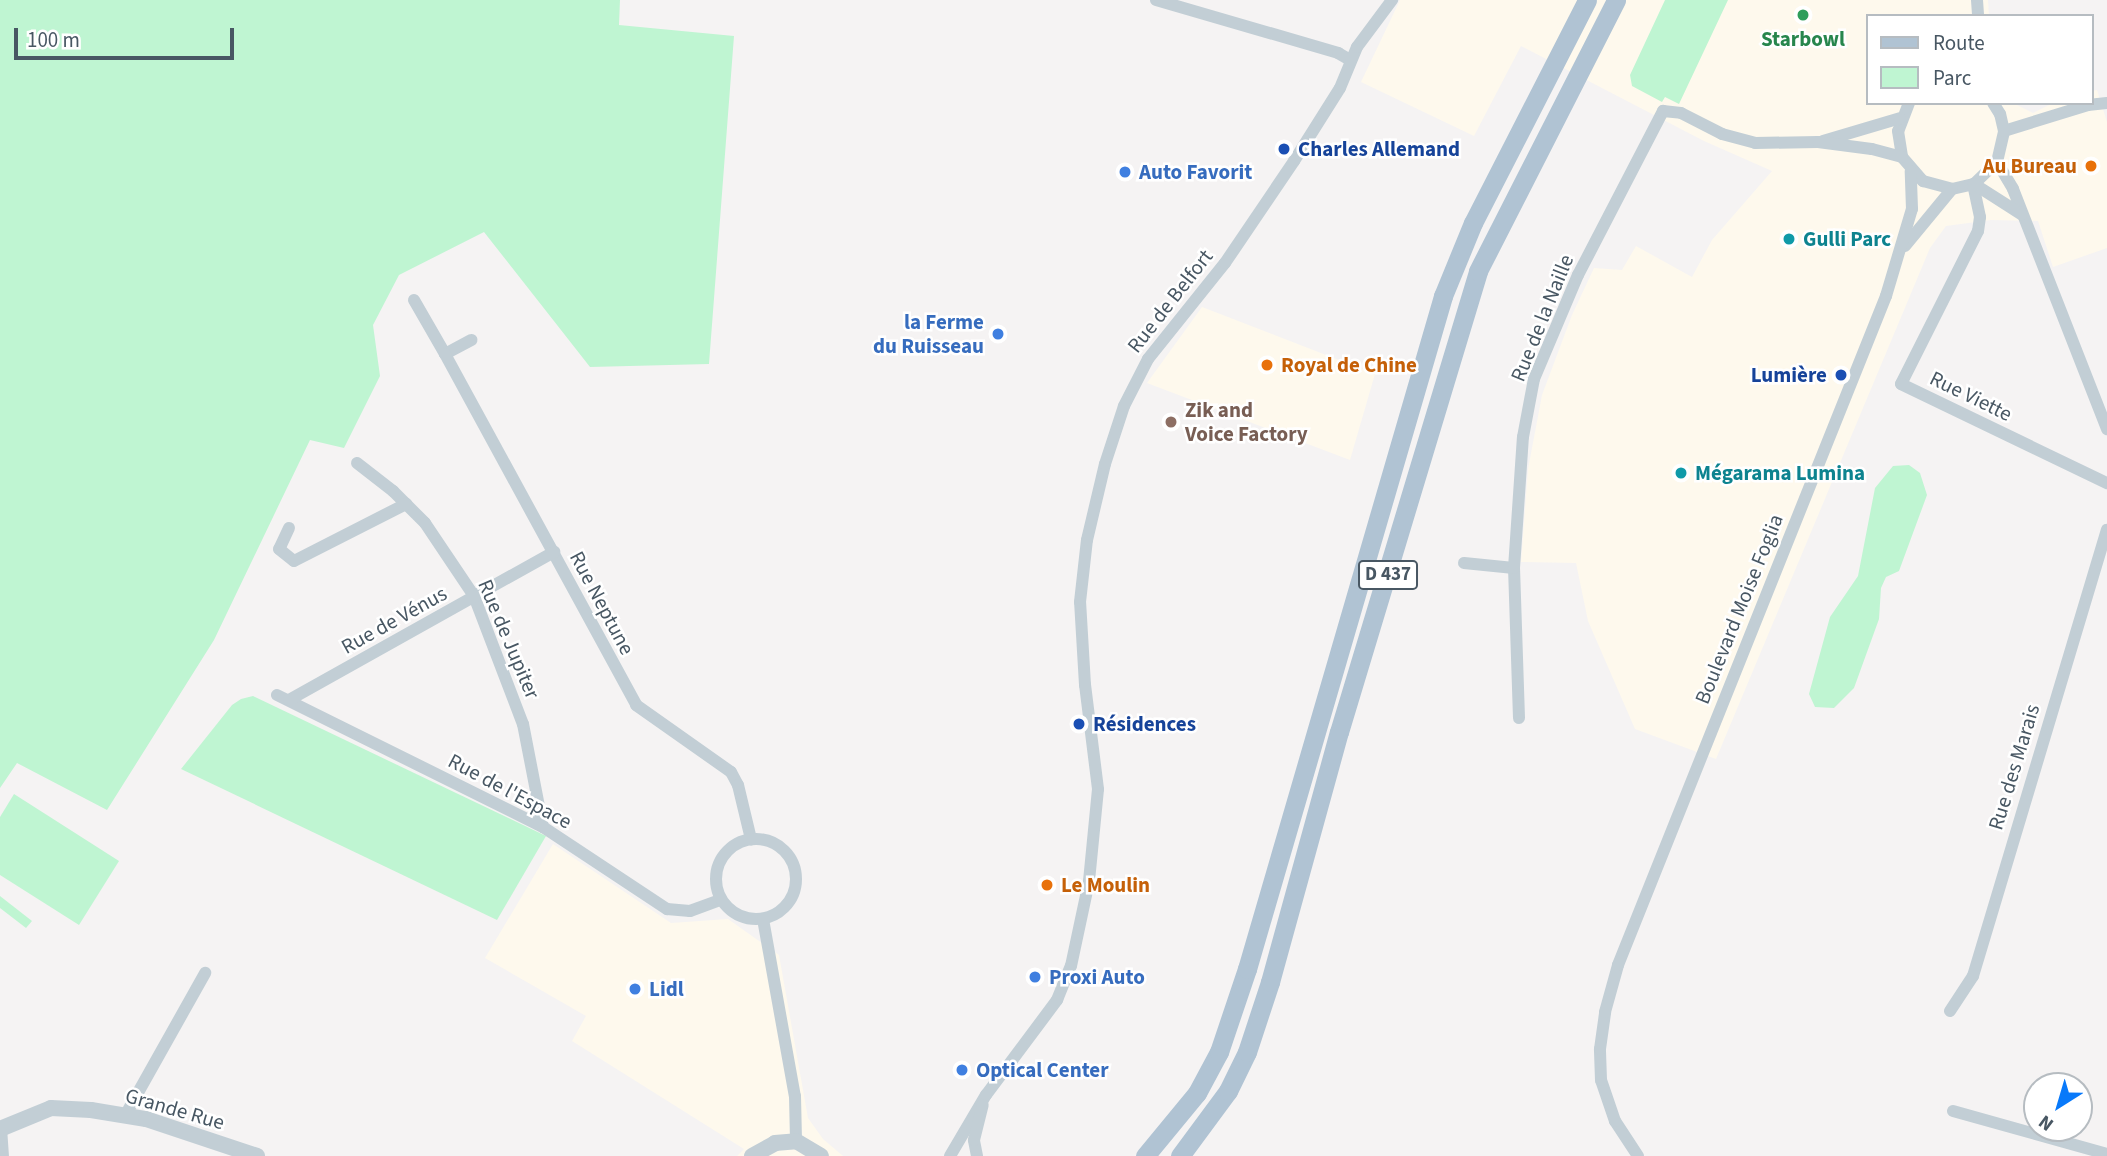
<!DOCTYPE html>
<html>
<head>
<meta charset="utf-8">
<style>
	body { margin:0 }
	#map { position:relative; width:2107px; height:1156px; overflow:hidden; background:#f5f3f3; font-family:"Source Sans 3",sans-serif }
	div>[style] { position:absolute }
	.commercial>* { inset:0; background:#fef9ed }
	.green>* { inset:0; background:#bff5d2 }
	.minor>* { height:12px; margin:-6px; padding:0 6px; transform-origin:6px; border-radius:6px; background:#c2ced5 }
	.minor>.ring { margin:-6px; padding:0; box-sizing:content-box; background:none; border:12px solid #c2ced5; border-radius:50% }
	.tertiary>* { height:16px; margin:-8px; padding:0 8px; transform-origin:8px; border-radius:8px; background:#c2ced5 }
	.primary>* { height:19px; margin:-9.5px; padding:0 9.5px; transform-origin:9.5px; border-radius:9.5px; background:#b0c3d3 }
	.dots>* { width:19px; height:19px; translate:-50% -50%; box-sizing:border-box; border:4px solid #fff; border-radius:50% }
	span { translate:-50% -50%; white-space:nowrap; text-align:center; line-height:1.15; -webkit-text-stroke:5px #fff; paint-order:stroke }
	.shield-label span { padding:2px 5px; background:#fff; border:2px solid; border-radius:5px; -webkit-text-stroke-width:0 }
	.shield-label { font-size:19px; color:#485763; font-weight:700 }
	.leisure-label { font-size:21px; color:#27864d; font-weight:700 }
	.transit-label { font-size:21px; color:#164399; font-weight:700 }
	.left { translate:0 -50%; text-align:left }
	.right { translate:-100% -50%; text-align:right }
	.food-label { font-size:21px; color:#c56008; font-weight:700 }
	.shop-label { font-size:21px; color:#366cbe; font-weight:700 }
	.culture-label { font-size:21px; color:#0d838f; font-weight:700 }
	.street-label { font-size:21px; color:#485763 }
	.education-label { font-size:21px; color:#785e54; font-weight:700 }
	.legend { position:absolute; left:1866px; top:14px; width:228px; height:91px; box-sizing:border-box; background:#fff; border:2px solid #b6bcc1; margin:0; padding:9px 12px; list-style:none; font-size:21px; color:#485763 }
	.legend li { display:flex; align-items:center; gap:14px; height:35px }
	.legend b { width:35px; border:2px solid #b6bcc1 }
	.north { position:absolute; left:2023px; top:1072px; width:70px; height:70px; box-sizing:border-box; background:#fff; border:2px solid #b6bcc1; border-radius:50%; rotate:217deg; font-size:19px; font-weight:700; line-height:28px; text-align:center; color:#485763 }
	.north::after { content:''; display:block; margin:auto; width:24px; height:32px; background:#0879fa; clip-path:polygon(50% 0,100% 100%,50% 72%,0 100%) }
	.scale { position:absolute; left:14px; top:28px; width:220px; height:32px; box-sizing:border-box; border:4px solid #485763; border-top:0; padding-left:9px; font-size:21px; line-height:24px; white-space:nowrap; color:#485763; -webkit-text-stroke:5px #fff; paint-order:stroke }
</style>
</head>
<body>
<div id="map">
	<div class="commercial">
		<div style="clip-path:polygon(1400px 0,1988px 0,1989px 16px,1867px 16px,1867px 103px,2013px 103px,2033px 113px,2053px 103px,2091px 103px,2091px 91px,2097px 90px,2107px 122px,2107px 248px,2053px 267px,2038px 221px,1991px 220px,1946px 226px,1930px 248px,1716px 759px,1635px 729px,1588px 621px,1576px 563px,1521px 562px,1528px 469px,1542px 395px,1572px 315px,1594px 268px,1622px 270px,1636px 246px,1692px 277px,1712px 240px,1772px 171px,1704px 141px,1521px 46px,1474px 136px,1361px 82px)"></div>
		<div style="clip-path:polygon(1202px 307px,1375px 374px,1350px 460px,1147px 383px)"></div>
		<div style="clip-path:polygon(553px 844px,671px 923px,728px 919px,779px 955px,808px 1118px,823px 1139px,843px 1156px,737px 1156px,744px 1149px,572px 1041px,586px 1016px,485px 958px)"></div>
	</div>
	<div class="green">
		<div style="clip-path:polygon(0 0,620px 0,619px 25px,734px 36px,709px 364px,590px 367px,484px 232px,399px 275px,373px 325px,380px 376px,344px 448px,310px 440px,214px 640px,107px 810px,17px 763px,0 788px)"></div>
		<div style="clip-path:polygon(1665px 0,1728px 0,1679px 104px,1665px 97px,1662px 102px,1632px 86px,1630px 75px)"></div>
		<div style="clip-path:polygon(1909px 465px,1920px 473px,1927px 495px,1899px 571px,1886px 577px,1881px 588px,1879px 619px,1854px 688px,1834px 708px,1815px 707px,1809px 694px,1830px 617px,1858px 576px,1875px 488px,1893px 466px)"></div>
		<div style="clip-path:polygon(253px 696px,546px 836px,497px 920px,181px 769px,232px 705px,241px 699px)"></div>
		<div style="clip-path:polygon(14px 794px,119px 861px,79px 925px,0 875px,0 817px)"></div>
		<div style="clip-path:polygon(0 896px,32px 921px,26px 928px,0 908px)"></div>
	</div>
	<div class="minor">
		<div style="left:1156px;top:0;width:190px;rotate:16.2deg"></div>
		<div style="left:1338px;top:53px;width:14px;rotate:30deg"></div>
		<div style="left:1977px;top:0;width:16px;rotate:86deg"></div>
		<div style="left:1909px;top:103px;width:30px;rotate:111deg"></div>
		<div style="left:1898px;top:131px;width:26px;rotate:81deg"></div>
		<div style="left:1902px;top:157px;width:32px;rotate:49deg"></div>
		<div style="left:1923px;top:181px;width:30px;rotate:15deg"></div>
		<div style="left:1952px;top:189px;width:23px;rotate:-13deg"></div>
		<div style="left:1974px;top:184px;width:32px;rotate:-44deg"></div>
		<div style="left:1997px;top:162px;width:32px;rotate:-77deg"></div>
		<div style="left:2004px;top:131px;width:17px;rotate:-103deg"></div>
		<div style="left:2000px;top:114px;width:13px;rotate:-122deg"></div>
		<div style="left:2004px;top:131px;width:88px;rotate:-17.2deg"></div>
		<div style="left:2088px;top:105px;width:19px;rotate:-6deg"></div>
		<div style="left:1823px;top:141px;width:80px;rotate:-16.6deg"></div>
		<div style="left:1997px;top:162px;width:31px;rotate:59deg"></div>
		<div style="left:2013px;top:189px;width:258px;rotate:68.6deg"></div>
		<div style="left:1973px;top:184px;width:34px;rotate:78deg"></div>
		<div style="left:1980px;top:217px;width:14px;rotate:98deg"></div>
		<div style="left:1978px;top:231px;width:171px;rotate:116.7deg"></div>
		<div style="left:1901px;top:384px;width:229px;rotate:25.7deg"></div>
		<div style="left:1974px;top:184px;width:56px;rotate:32.6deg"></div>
		<div style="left:1905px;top:246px;width:74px;rotate:-50.5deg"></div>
		<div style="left:414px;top:300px;width:62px;rotate:60.1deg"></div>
		<div style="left:445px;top:354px;width:30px;rotate:-28deg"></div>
		<div style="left:445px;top:354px;width:400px;rotate:61.4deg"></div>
		<div style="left:636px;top:705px;width:116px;rotate:35.2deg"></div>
		<div style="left:731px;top:772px;width:15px;rotate:62deg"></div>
		<div style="left:738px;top:785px;width:56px;rotate:76.5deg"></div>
		<div style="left:357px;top:463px;width:46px;rotate:37.9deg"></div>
		<div style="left:393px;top:491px;width:45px;rotate:45deg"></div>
		<div style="left:425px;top:523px;width:88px;rotate:56.1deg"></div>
		<div style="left:474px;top:596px;width:137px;rotate:69.1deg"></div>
		<div style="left:523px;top:724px;width:105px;rotate:79deg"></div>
		<div style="left:289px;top:528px;width:23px;rotate:115deg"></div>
		<div style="left:279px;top:549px;width:19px;rotate:39deg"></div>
		<div style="left:294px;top:561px;width:126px;rotate:-27deg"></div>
		<div style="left:1464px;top:563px;width:50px;rotate:5.7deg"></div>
		<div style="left:277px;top:695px;width:297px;rotate:26.4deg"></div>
		<div style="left:543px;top:827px;width:149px;rotate:33.5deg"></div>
		<div style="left:667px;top:909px;width:23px;rotate:5deg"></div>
		<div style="left:690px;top:911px;width:33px;rotate:-20deg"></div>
		<div style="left:289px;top:700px;width:304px;rotate:-29.2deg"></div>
		<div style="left:1519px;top:718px;width:150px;rotate:-91.9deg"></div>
		<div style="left:1514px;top:568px;width:131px;rotate:-86.1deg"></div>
		<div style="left:1523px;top:437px;width:59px;rotate:-79.3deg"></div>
		<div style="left:1534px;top:379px;width:113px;rotate:-67.1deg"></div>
		<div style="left:1578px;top:275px;width:185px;rotate:-62.6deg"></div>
		<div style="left:1663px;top:111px;width:18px;rotate:6deg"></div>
		<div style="left:1681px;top:113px;width:46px;rotate:27.1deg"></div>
		<div style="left:1722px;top:134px;width:34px;rotate:15deg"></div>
		<div style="left:1755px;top:143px;width:63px;rotate:-0.9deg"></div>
		<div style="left:1818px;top:142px;width:54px;rotate:7.4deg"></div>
		<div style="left:1872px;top:149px;width:31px;rotate:15deg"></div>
		<div class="ring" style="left:716px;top:839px;width:68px;height:68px"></div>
		<div style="left:763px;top:919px;width:180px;rotate:79.8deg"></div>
		<div style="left:795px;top:1096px;width:45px;rotate:88.7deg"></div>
		<div style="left:1950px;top:1011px;width:42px;rotate:-56.7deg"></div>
		<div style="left:1973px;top:976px;width:466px;rotate:-73.3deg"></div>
		<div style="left:1953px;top:1111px;width:160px;rotate:15.6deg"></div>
		<div style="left:126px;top:1114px;width:162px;rotate:-60.7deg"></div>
		<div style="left:1px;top:1128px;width:28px;rotate:86deg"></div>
		<div style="left:950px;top:1156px;width:71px;rotate:-59.5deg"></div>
		<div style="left:986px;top:1095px;width:119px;rotate:-53.2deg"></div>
		<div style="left:1057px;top:1000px;width:37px;rotate:-68deg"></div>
		<div style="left:1071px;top:966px;width:87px;rotate:-78deg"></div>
		<div style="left:1089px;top:881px;width:92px;rotate:-84.4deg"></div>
		<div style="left:1098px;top:789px;width:105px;rotate:-97.1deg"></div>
		<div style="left:1085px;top:685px;width:83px;rotate:-93.4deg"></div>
		<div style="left:1080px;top:602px;width:62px;rotate:-83.6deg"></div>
		<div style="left:1087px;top:540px;width:78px;rotate:-76.7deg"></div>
		<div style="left:1105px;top:464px;width:61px;rotate:-71.9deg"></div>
		<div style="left:1124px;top:406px;width:53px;rotate:-62.9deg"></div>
		<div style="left:1148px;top:359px;width:123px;rotate:-51.3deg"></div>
		<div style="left:1225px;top:263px;width:123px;rotate:-55.9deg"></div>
		<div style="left:1294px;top:161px;width:86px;rotate:-57.8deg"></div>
		<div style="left:1340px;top:88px;width:44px;rotate:-67.5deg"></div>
		<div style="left:1357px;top:47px;width:59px;rotate:-53.3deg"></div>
		<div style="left:977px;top:1156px;width:16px;rotate:-101deg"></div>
		<div style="left:974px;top:1140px;width:36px;rotate:-76deg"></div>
		<div style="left:1638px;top:1156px;width:42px;rotate:-123.3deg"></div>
		<div style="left:1615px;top:1121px;width:43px;rotate:-108.9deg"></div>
		<div style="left:1601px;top:1080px;width:31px;rotate:-92deg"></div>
		<div style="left:1600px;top:1049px;width:37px;rotate:-82deg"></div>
		<div style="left:1605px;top:1012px;width:49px;rotate:-74.5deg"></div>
		<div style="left:1618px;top:965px;width:721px;rotate:-68.17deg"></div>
		<div style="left:1886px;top:296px;width:91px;rotate:-73.4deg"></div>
		<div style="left:1912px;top:209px;width:38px;rotate:-92deg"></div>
	</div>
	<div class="tertiary">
		<div style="left:0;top:1129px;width:55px;rotate:-22.4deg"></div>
		<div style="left:51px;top:1108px;width:40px;rotate:2.9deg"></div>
		<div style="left:91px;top:1110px;width:56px;rotate:9.3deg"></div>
		<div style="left:146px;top:1119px;width:117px;rotate:18.4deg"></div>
		<div style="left:752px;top:1156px;width:26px;rotate:-29deg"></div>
		<div style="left:775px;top:1143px;width:21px;rotate:-5deg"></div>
		<div style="left:796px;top:1141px;width:29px;rotate:31deg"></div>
	</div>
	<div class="primary">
		<div style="left:1145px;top:1156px;width:82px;rotate:-50.5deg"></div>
		<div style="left:1197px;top:1093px;width:47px;rotate:-61.8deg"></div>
		<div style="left:1219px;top:1052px;width:88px;rotate:-71.4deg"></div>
		<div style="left:1247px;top:969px;width:701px;rotate:-73.76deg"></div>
		<div style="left:1443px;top:296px;width:79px;rotate:-67.7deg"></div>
		<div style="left:1473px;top:223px;width:250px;rotate:-62.9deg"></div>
		<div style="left:1180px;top:1156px;width:81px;rotate:-53.6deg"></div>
		<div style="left:1228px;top:1091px;width:43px;rotate:-64deg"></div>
		<div style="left:1247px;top:1052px;width:74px;rotate:-71.8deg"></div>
		<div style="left:1270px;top:982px;width:259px;rotate:-74.6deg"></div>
		<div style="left:1339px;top:732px;width:481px;rotate:-73.2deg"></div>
		<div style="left:1478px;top:271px;width:304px;rotate:-63deg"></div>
	</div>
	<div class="dots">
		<div style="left:1803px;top:15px;background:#2e9e5b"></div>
		<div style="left:1284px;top:149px;background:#1a4fb4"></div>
		<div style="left:2091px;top:166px;background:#e8710a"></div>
		<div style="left:1125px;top:172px;background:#3f7fe0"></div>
		<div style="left:1789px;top:239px;background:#0f9aa8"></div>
		<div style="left:998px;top:334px;background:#3f7fe0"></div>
		<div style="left:1267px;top:365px;background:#e8710a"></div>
		<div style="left:1841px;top:375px;background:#1a4fb4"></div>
		<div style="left:1171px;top:422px;background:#8d6e63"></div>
		<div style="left:1681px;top:473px;background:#0f9aa8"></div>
		<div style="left:1079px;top:724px;background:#1a4fb4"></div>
		<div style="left:1047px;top:885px;background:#e8710a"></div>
		<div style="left:1035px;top:977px;background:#3f7fe0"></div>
		<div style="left:635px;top:989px;background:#3f7fe0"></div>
		<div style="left:962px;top:1070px;background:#3f7fe0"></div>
	</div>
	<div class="shield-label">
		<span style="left:1388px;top:575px">D 437</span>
	</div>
	<div class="leisure-label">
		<span style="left:1803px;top:39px">Starbowl</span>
	</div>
	<div class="transit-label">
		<span class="left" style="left:1298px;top:149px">Charles Allemand</span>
		<span class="right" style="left:1827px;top:375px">Lumière</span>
		<span class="left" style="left:1093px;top:724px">Résidences</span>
	</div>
	<div class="food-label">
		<span class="right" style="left:2077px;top:166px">Au Bureau</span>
		<span class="left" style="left:1281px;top:365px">Royal de Chine</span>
		<span class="left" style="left:1061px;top:885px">Le Moulin</span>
	</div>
	<div class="shop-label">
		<span class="left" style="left:1139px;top:172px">Auto Favorit</span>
		<span class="right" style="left:984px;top:334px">la Ferme<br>du Ruisseau</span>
		<span class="left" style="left:1049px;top:977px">Proxi Auto</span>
		<span class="left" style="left:649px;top:989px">Lidl</span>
		<span class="left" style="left:976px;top:1070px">Optical Center</span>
	</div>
	<div class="culture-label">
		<span class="left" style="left:1803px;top:239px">Gulli Parc</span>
		<span class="left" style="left:1695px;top:473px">Mégarama Lumina</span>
	</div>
	<div class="street-label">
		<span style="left:1170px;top:301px;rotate:-52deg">Rue de Belfort</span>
		<span style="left:1542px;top:318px;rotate:-68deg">Rue de la Naille</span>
		<span style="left:1971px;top:396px;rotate:26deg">Rue Viette</span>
		<span style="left:602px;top:603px;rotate:62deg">Rue Neptune</span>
		<span style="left:1739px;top:609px;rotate:-68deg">Boulevard Moise Foglia</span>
		<span style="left:394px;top:620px;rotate:-29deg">Rue de Vénus</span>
		<span style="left:509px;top:639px;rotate:67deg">Rue de Jupiter</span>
		<span style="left:2014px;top:767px;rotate:-73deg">Rue des Marais</span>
		<span style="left:510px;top:791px;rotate:28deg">Rue de l'Espace</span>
		<span style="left:175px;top:1109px;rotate:16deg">Grande Rue</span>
	</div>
	<div class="education-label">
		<span class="left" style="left:1185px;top:422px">Zik and<br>Voice Factory</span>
	</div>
	<ul class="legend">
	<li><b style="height:9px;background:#b0c3d3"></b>Route</li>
	<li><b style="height:19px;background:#bff5d2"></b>Parc</li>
	</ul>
	<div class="north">N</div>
	<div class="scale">100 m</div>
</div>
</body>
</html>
